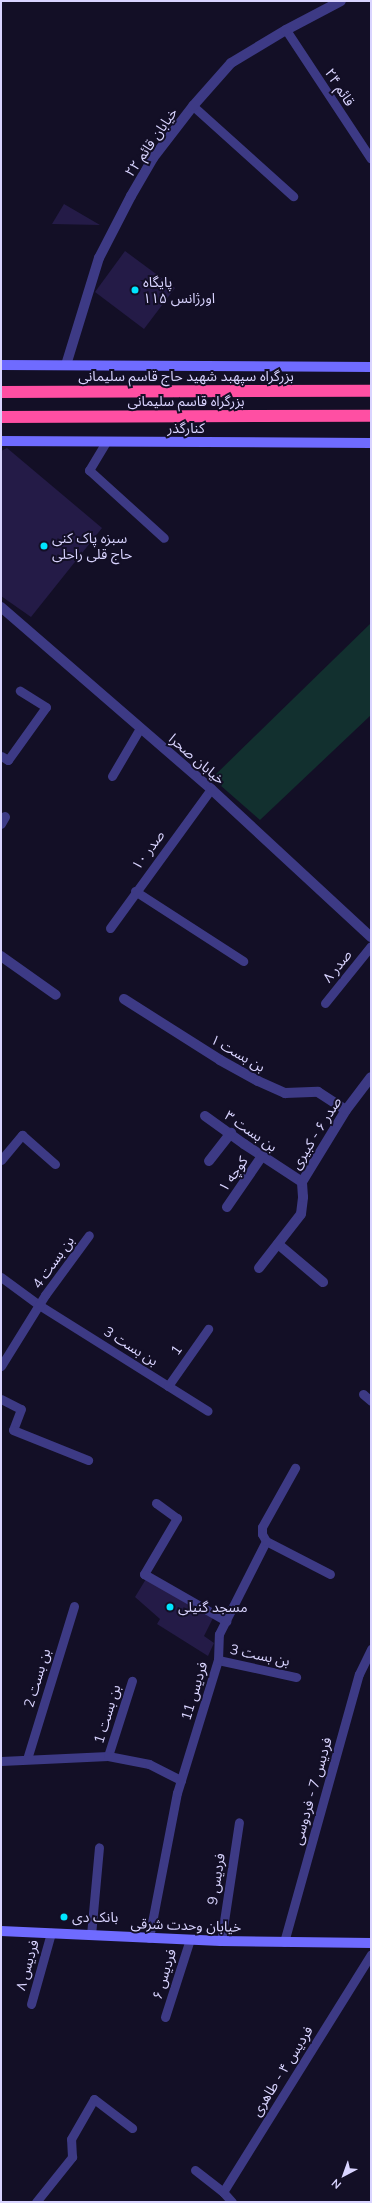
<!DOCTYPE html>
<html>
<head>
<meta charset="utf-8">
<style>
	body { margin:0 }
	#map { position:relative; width:372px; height:2203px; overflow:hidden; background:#130f26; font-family:Mulish,"Noto Sans Arabic",sans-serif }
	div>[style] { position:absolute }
	.green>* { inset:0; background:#12302f }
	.building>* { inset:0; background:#241b47 }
	.lane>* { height:9px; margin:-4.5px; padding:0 4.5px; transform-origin:4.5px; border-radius:4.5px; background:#3d3a85 }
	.street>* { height:10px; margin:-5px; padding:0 5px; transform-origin:5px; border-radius:5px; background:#3d3a85 }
	.secondary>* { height:10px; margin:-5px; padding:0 5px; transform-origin:5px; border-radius:5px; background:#6f6bff }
	.highway>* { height:12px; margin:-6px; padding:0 6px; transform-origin:6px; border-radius:6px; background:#ff4fa3 }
	.dots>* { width:11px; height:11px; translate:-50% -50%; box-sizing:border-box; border:2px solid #130f26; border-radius:50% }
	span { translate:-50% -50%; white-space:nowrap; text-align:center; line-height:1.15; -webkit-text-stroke:4px #130f26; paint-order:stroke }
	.street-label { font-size:14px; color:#d9d4ff }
	.poi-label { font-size:14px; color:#d9d4ff }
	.left { translate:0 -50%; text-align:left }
	.frame { position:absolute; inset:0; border:2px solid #d9d4ff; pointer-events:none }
	.north { position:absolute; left:324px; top:2155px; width:40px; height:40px; -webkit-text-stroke:3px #130f26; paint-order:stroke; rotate:221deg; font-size:11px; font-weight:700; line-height:16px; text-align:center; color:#d9d4ff }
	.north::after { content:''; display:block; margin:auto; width:14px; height:18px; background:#d9d4ff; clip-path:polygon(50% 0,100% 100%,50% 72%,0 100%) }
</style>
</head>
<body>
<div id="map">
	<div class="green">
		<div style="clip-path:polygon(371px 623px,371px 715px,260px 820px,212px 778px)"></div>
	</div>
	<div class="building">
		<div style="clip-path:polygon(64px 204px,100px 225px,52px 224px)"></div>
		<div style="clip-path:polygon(125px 251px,175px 288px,144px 329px,95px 292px)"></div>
		<div style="clip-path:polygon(7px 448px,102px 528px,31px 617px,1px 596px,1px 451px)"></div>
		<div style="clip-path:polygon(146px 1579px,213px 1618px,204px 1636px,214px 1643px,208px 1656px,157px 1624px,160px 1619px,135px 1597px)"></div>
	</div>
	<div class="lane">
		<div style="left:286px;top:30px;width:154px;rotate:56.6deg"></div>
		<div style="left:193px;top:106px;width:135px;rotate:42deg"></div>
		<div style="left:106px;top:442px;width:33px;rotate:121deg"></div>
		<div style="left:89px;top:470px;width:101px;rotate:42.2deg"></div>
		<div style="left:1px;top:756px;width:8px;rotate:30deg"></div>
		<div style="left:8px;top:760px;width:65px;rotate:-54.4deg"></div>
		<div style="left:46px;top:707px;width:31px;rotate:-148deg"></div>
		<div style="left:112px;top:776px;width:56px;rotate:-59.7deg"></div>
		<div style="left:135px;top:891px;width:129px;rotate:32.9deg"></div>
		<div style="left:110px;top:928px;width:172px;rotate:-54deg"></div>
		<div style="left:325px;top:1003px;width:73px;rotate:-51.1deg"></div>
		<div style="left:1px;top:1160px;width:33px;rotate:-50deg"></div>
		<div style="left:22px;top:1135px;width:44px;rotate:41.3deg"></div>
		<div style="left:1px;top:1277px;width:47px;rotate:36.4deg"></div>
		<div style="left:39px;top:1305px;width:199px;rotate:32.1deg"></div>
		<div style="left:1px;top:1366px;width:84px;rotate:-58.2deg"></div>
		<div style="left:45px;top:1295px;width:74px;rotate:-53.7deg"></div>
		<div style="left:168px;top:1386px;width:70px;rotate:-54.9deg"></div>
		<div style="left:363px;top:1394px;width:11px;rotate:41deg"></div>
		<div style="left:1px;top:1399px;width:22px;rotate:27deg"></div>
		<div style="left:21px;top:1409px;width:22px;rotate:111deg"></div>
		<div style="left:13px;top:1430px;width:81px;rotate:21.8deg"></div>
		<div style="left:156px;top:1503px;width:26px;rotate:36deg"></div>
		<div style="left:177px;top:1518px;width:65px;rotate:120.5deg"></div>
		<div style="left:144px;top:1574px;width:95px;rotate:29.8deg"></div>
		<div style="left:266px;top:1541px;width:72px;rotate:27.3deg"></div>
		<div style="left:218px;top:1660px;width:80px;rotate:12.3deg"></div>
		<div style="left:108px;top:1756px;width:79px;rotate:-72.3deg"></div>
		<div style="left:27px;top:1759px;width:160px;rotate:-72.9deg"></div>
		<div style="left:1px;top:1761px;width:107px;rotate:-2.7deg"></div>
		<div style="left:108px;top:1756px;width:42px;rotate:11deg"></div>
		<div style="left:149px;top:1764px;width:36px;rotate:27deg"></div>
		<div style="left:91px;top:1935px;width:88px;rotate:-84.8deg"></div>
		<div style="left:149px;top:1938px;width:148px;rotate:-79.1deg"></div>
		<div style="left:177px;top:1793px;width:139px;rotate:-72.9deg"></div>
		<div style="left:218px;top:1660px;width:26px;rotate:-88deg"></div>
		<div style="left:219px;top:1634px;width:104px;rotate:-63.2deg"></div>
		<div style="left:266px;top:1541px;width:8px;rotate:-120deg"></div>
		<div style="left:262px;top:1534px;width:7px;rotate:-90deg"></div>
		<div style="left:262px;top:1527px;width:68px;rotate:-60.8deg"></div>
		<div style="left:221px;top:1941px;width:120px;rotate:-81.4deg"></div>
		<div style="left:284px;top:1942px;width:278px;rotate:-74.4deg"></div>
		<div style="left:359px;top:1674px;width:28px;rotate:-64deg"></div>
		<div style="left:31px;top:2004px;width:74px;rotate:-74.3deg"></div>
		<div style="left:165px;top:2017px;width:82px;rotate:-72.2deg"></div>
		<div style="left:195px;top:2170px;width:36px;rotate:38deg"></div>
		<div style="left:36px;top:2202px;width:58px;rotate:-51.3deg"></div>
		<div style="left:72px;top:2157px;width:18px;rotate:-93deg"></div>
		<div style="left:71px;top:2139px;width:46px;rotate:-60.1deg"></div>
		<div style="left:94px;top:2099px;width:48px;rotate:37.3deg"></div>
		<div style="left:232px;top:2202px;width:13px;rotate:-132deg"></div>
		<div style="left:223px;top:2192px;width:280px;rotate:-58.1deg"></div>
	</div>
	<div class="street">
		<div style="left:66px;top:365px;width:112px;rotate:-72.9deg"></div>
		<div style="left:99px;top:258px;width:70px;rotate:-62.7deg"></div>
		<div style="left:131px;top:196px;width:44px;rotate:-59.9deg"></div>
		<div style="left:153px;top:158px;width:66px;rotate:-52.4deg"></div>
		<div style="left:193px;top:106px;width:57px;rotate:-48.5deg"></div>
		<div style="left:231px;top:63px;width:64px;rotate:-31deg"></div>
		<div style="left:286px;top:30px;width:62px;rotate:-27.8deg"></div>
		<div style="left:1px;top:607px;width:278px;rotate:40.9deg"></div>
		<div style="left:211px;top:789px;width:218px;rotate:42.8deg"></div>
		<div style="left:1px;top:824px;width:8px;rotate:-60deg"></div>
		<div style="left:1px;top:956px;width:67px;rotate:35.3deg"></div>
		<div style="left:124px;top:999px;width:114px;rotate:32.4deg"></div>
		<div style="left:220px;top:1060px;width:43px;rotate:28.9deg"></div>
		<div style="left:258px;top:1081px;width:30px;rotate:24deg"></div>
		<div style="left:285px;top:1093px;width:33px;rotate:-2deg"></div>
		<div style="left:318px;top:1092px;width:33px;rotate:33deg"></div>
		<div style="left:205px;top:1116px;width:48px;rotate:35.7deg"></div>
		<div style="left:244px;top:1144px;width:69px;rotate:33.2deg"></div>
		<div style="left:209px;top:1161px;width:36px;rotate:-52deg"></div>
		<div style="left:227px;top:1207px;width:62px;rotate:-55.5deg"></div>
		<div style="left:278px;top:1244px;width:59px;rotate:40.2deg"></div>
		<div style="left:259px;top:1268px;width:68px;rotate:-52.1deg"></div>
		<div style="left:301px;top:1214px;width:17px;rotate:-83deg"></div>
		<div style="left:303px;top:1197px;width:15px;rotate:-94deg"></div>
		<div style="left:302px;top:1182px;width:84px;rotate:-58.6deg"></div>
		<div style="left:346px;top:1110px;width:41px;rotate:-52.9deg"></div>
	</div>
	<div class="secondary">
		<div style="left:1px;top:365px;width:370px;rotate:0.3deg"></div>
		<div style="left:1px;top:441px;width:370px;rotate:0.3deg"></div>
		<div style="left:1px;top:1931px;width:220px;rotate:2.6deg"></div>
		<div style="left:221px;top:1941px;width:150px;rotate:0.8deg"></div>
	</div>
	<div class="highway">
		<div style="left:1px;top:392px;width:370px;rotate:-0.2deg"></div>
		<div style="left:1px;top:417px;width:370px;rotate:-0.2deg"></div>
	</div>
	<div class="dots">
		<div style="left:135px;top:290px;background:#00e5ff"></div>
		<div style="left:44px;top:546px;background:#00e5ff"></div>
		<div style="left:170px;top:1607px;background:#00e5ff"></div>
		<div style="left:64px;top:1917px;background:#00e5ff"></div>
	</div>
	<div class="street-label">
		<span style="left:340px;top:87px;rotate:57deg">قائم ۲۴</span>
		<span style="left:151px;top:142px;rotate:-55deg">خیابان قائم ۲۲</span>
		<span style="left:186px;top:376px">بزرگراه سپهبد شهید حاج قاسم سلیمانی</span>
		<span style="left:186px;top:401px">بزرگراه قاسم سلیمانی</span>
		<span style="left:186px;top:428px">کنارگذر</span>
		<span style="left:197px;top:759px;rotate:41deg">خیابان صحرا</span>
		<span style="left:148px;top:850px;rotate:-54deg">صدر ۱۰</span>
		<span style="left:337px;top:966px;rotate:-51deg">صدر ۸</span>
		<span style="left:238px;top:1053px;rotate:30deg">بن بست ۱</span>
		<span style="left:251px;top:1131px;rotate:35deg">بن بست ۳</span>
		<span style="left:316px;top:1133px;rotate:-58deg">صدر ۶ - کبیری</span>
		<span style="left:233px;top:1174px;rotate:-55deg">کوچه ۱</span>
		<span style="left:53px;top:1262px;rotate:-54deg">بن بست 4</span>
		<span style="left:131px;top:1346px;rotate:32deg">بن بست 3</span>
		<span style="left:176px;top:1350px;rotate:-55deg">1</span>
		<span style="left:260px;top:1655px;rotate:12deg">بن بست 3</span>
		<span style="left:37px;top:1678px;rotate:-73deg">بن بست 2</span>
		<span style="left:194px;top:1691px;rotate:-73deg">فردیس 11</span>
		<span style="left:107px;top:1714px;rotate:-73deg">بن بست 1</span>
		<span style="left:312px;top:1791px;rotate:-74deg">فردیس 7 - فردوسی</span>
		<span style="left:216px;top:1879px;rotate:-81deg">فردیس 9</span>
		<span style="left:186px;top:1925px;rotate:2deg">خیابان وحدت شرقی</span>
		<span style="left:27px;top:1965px;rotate:-74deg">فردیس ۸</span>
		<span style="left:164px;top:1974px;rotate:-73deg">فردیس ۶</span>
		<span style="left:282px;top:2071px;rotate:-58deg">فردیس ۴ - طاهری</span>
	</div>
	<div class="poi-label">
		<span class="left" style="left:143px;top:290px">پایگاه<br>اورژانس ۱۱۵</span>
		<span class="left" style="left:52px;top:546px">سبزه پاک کنی<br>حاج قلی راحلی</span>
		<span class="left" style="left:178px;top:1607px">مسجد گنیلی</span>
		<span class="left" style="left:72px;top:1917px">بانک دی</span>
	</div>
	<div class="frame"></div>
	<div class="north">N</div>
</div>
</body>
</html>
